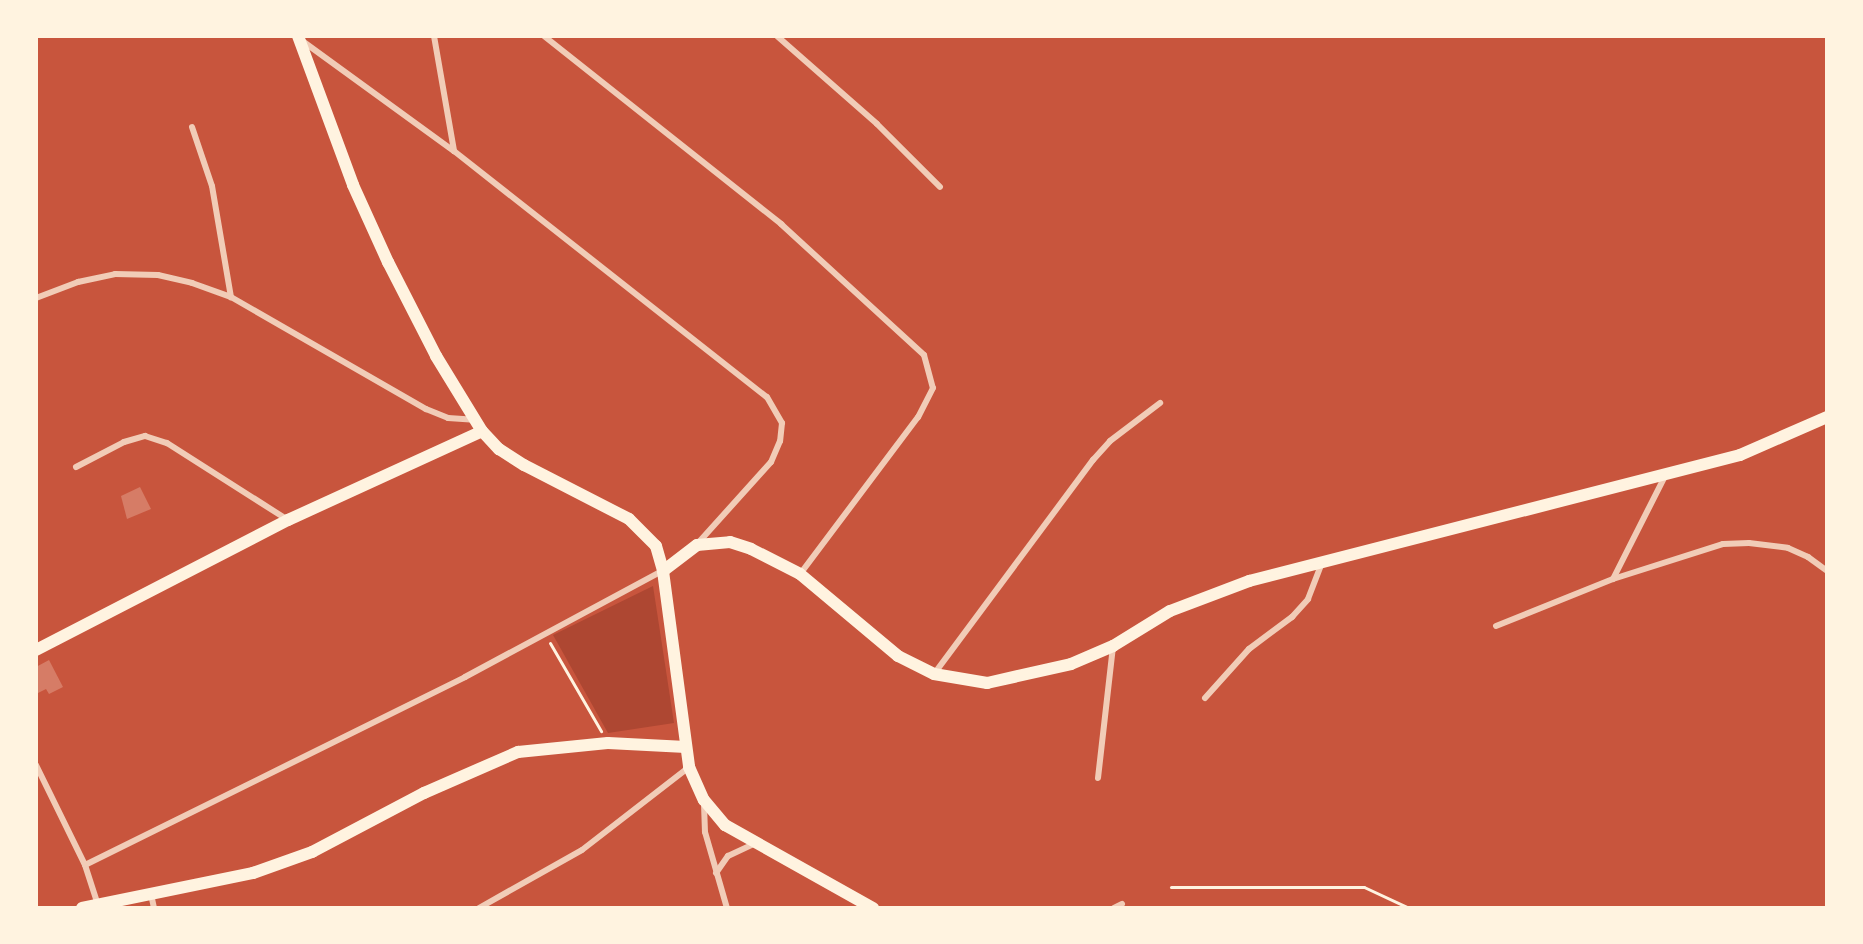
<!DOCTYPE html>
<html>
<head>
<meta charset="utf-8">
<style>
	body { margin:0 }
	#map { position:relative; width:1863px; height:944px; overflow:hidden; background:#c8553d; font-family:Lora,serif }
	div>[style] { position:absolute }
	.green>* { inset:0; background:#ae4732 }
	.building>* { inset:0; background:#d67c66 }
	.path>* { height:3px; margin:-1.5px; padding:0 1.5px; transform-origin:1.5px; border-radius:1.5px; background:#fff3e0 }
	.minor>* { height:6px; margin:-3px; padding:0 3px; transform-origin:3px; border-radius:3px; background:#f1ccb7 }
	.secondary>* { height:12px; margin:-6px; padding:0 6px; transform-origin:6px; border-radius:6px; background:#fff3e0 }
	span { translate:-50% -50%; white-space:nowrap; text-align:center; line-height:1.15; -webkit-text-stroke:4.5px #fff3e0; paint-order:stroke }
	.frame { position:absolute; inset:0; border:38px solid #fff3e0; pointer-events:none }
</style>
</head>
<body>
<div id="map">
	<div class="green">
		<div style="clip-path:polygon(653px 586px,674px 723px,608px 733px,553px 635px)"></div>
	</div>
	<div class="building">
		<div style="clip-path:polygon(140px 487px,151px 509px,127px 519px,121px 496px)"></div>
		<div style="clip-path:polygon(49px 660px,63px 687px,49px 694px,46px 689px,36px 694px,36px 667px)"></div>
	</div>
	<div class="path">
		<div style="left:550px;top:643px;width:102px;rotate:59.9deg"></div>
		<div style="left:1171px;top:887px;width:193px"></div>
		<div style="left:1364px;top:887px;width:50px;rotate:25deg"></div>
	</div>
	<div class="minor">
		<div style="left:434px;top:36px;width:117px;rotate:80.1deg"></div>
		<div style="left:544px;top:36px;width:303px;rotate:38.4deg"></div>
		<div style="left:781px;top:224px;width:194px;rotate:42.5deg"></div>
		<div style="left:924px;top:355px;width:34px;rotate:75deg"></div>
		<div style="left:933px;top:388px;width:33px;rotate:117deg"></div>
		<div style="left:918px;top:417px;width:196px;rotate:126.9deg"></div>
		<div style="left:777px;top:36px;width:133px;rotate:41.3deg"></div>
		<div style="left:877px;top:124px;width:89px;rotate:45deg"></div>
		<div style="left:301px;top:40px;width:189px;rotate:36deg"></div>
		<div style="left:454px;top:151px;width:398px;rotate:38.2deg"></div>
		<div style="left:767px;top:397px;width:30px;rotate:60deg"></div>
		<div style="left:782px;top:423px;width:18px;rotate:96deg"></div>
		<div style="left:780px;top:441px;width:23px;rotate:113deg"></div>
		<div style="left:771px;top:462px;width:109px;rotate:132deg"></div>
		<div style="left:192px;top:127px;width:62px;rotate:71.3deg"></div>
		<div style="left:212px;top:186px;width:113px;rotate:80.3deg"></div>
		<div style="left:36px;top:298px;width:45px;rotate:-20.9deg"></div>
		<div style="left:78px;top:282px;width:38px;rotate:-12deg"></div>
		<div style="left:115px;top:274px;width:43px;rotate:1.3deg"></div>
		<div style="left:158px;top:275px;width:35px;rotate:13deg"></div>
		<div style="left:192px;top:283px;width:41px;rotate:19.7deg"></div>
		<div style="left:231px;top:297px;width:225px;rotate:29.9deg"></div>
		<div style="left:426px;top:409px;width:24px;rotate:22deg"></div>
		<div style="left:448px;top:418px;width:26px;rotate:4deg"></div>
		<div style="left:76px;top:467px;width:54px;rotate:-27.5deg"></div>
		<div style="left:124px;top:442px;width:22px;rotate:-16deg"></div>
		<div style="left:145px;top:436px;width:23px;rotate:18deg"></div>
		<div style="left:167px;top:443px;width:143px;rotate:32.5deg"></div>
		<div style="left:1613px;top:579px;width:115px;rotate:-63.2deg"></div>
		<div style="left:1496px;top:626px;width:126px;rotate:-21.9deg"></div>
		<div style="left:1613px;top:579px;width:115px;rotate:-17.7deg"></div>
		<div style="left:1723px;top:544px;width:26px;rotate:-2deg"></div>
		<div style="left:1749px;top:543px;width:39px;rotate:7deg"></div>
		<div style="left:1788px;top:548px;width:22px;rotate:24deg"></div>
		<div style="left:1808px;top:557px;width:24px;rotate:36deg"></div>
		<div style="left:934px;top:674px;width:267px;rotate:-53.4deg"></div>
		<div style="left:1093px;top:460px;width:25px;rotate:-48deg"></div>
		<div style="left:1110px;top:441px;width:63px;rotate:-37.2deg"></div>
		<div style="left:1205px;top:698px;width:66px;rotate:-48.1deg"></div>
		<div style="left:1249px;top:649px;width:54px;rotate:-36.7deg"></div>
		<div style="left:1292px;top:617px;width:24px;rotate:-48deg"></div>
		<div style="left:1308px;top:599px;width:39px;rotate:-69deg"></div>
		<div style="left:36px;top:765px;width:111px;rotate:63.9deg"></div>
		<div style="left:85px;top:865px;width:39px;rotate:72deg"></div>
		<div style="left:1098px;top:778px;width:133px;rotate:-83.5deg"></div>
		<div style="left:704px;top:804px;width:28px;rotate:88deg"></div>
		<div style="left:705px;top:832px;width:79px;rotate:73.9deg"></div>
		<div style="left:85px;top:865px;width:424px;rotate:-26.3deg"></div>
		<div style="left:465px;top:677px;width:224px;rotate:-28.3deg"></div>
		<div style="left:716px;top:873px;width:21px;rotate:-55deg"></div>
		<div style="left:728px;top:856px;width:31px;rotate:-25deg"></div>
		<div style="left:151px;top:894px;width:14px;rotate:78deg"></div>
		<div style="left:479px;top:908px;width:118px;rotate:-29.4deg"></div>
		<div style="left:582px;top:850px;width:135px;rotate:-37.8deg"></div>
		<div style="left:1114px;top:908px;width:9px;rotate:-27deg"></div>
	</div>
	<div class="secondary">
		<div style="left:298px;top:36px;width:159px;rotate:69.7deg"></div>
		<div style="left:353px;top:185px;width:85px;rotate:65.6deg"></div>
		<div style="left:388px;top:262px;width:106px;rotate:62.9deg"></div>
		<div style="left:436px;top:356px;width:88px;rotate:58.5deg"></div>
		<div style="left:482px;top:431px;width:25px;rotate:47deg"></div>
		<div style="left:499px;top:449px;width:30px;rotate:33deg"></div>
		<div style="left:524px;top:465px;width:118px;rotate:27.2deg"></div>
		<div style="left:629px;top:519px;width:38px;rotate:45deg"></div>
		<div style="left:656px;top:546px;width:26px;rotate:74deg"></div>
		<div style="left:663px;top:571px;width:198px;rotate:82.4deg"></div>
		<div style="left:689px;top:767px;width:36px;rotate:66deg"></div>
		<div style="left:704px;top:800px;width:33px;rotate:50deg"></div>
		<div style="left:725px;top:825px;width:170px;rotate:29.3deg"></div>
		<div style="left:663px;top:571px;width:43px;rotate:-37.4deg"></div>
		<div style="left:697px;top:545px;width:33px;rotate:-5deg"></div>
		<div style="left:730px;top:542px;width:22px;rotate:18deg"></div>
		<div style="left:751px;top:549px;width:55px;rotate:27deg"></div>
		<div style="left:800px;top:574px;width:128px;rotate:39.9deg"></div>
		<div style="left:898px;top:656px;width:40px;rotate:26.6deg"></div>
		<div style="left:934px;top:674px;width:54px;rotate:9.6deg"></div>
		<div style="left:987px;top:683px;width:86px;rotate:-12.7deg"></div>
		<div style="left:1071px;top:664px;width:46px;rotate:-23.2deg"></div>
		<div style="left:1113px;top:646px;width:67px;rotate:-31.6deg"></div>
		<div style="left:1170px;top:611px;width:85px;rotate:-20.8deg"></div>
		<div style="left:1249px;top:581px;width:507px;rotate:-14.39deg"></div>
		<div style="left:1740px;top:455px;width:95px;rotate:-23.6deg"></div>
		<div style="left:36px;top:650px;width:284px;rotate:-27.3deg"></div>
		<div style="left:288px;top:520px;width:213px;rotate:-24.6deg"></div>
		<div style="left:82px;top:908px;width:175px;rotate:-11.6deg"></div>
		<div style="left:253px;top:873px;width:63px;rotate:-19.6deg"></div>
		<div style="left:312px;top:852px;width:127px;rotate:-27.8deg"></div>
		<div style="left:424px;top:793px;width:103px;rotate:-23.6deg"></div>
		<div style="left:518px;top:752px;width:90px;rotate:-5.7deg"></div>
		<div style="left:608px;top:743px;width:78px;rotate:2.9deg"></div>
	</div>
	<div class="frame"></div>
</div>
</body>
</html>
